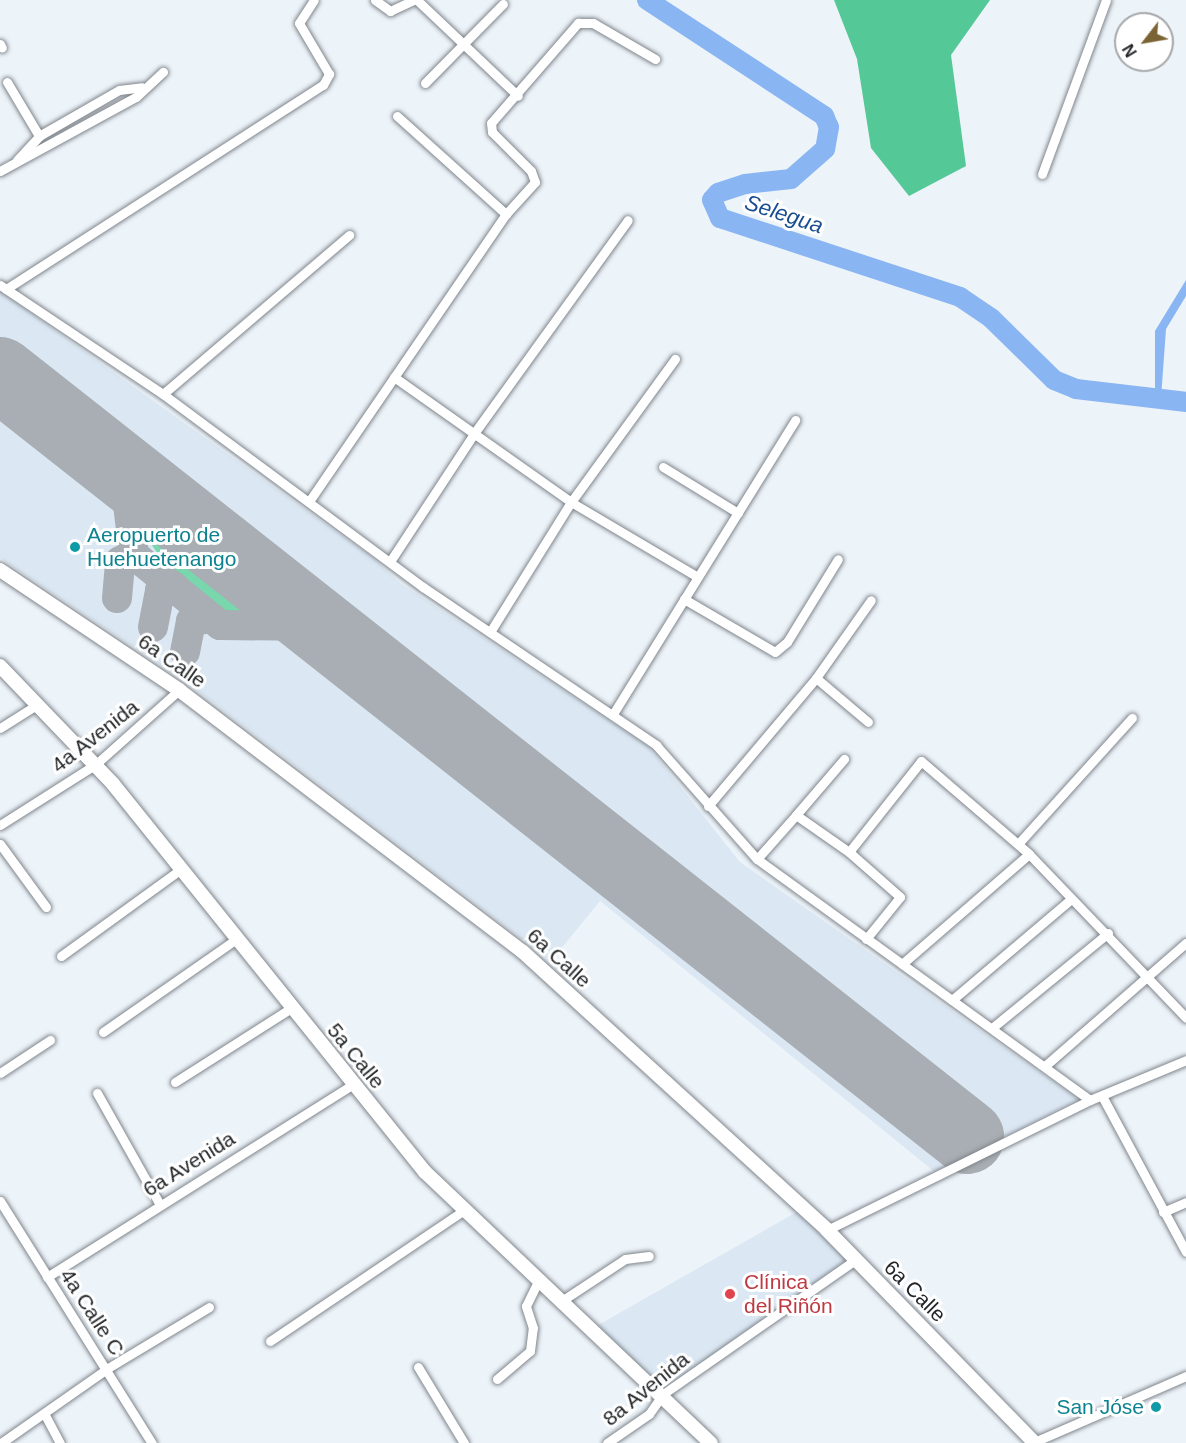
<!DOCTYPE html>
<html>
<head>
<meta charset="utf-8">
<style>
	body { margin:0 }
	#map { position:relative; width:1186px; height:1443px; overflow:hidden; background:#ecf3f9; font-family:Arial,sans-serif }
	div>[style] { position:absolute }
	.built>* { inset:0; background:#dbe8f4 }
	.green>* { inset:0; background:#78d7ac }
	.forest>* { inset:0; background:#54c897 }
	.water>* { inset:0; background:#89b5f3 }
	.river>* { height:20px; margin:-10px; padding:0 10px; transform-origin:10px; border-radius:10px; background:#89b5f3 }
	.taxiway>* { height:30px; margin:-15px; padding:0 15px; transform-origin:15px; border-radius:15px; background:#a8aeb3 }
	.runway>* { height:74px; margin:-37px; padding:0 37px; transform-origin:37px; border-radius:37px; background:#a8aeb3 }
	.roads { filter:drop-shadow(0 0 2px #80868c) drop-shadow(0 0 2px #80868c) }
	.street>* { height:9px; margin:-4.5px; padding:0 4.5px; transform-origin:4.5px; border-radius:4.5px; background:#fff }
	.secondary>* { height:14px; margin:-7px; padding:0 7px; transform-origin:7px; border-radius:7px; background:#fff }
	.dots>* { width:16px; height:16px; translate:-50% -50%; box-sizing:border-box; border:3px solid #fff; border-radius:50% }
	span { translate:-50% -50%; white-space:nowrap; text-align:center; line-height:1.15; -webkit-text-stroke:6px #fff; paint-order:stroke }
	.culture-label { font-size:21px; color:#0d838f }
	.left { translate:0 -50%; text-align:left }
	.right { translate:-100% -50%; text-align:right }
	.street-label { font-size:21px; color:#232628 }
	.health-label { font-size:21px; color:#be3a42 }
	.water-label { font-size:22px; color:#194d92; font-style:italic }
	.north { position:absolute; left:1114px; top:12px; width:60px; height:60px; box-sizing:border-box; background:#fff; border:2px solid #a7a8a9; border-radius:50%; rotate:239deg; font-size:16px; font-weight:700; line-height:24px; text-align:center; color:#232628 }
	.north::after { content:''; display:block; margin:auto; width:21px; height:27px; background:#7b6434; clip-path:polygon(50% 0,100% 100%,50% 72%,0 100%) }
</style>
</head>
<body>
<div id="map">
	<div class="built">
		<div style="clip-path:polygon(0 291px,373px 558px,400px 583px,648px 746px,740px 862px,1078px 1099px,935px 1172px,600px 901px,551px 961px,182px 679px,0 558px)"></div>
		<div style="clip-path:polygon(802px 1209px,855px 1260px,663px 1394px,593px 1328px)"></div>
	</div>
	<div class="green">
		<div style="clip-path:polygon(149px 506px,271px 607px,267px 612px,229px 615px,164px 563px,141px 529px)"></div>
	</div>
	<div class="forest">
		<div style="clip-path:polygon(834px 0,990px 0,951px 55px,966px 166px,909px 196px,871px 148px,857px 59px)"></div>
	</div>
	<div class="water">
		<div style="clip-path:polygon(1186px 280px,1186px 296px,1166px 329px,1161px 398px,1155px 398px,1155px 331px)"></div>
	</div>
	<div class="river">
		<div style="left:647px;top:0;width:212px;rotate:33.2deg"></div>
		<div style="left:824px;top:116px;width:12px;rotate:66deg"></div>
		<div style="left:829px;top:127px;width:22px;rotate:100deg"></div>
		<div style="left:825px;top:149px;width:45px;rotate:138.6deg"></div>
		<div style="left:791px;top:179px;width:46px;rotate:173.8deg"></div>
		<div style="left:745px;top:184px;width:28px;rotate:162deg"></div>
		<div style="left:718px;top:193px;width:9px;rotate:131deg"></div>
		<div style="left:712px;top:200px;width:20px;rotate:66deg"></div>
		<div style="left:720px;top:218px;width:253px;rotate:18.2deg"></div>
		<div style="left:960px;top:297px;width:37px;rotate:34deg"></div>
		<div style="left:991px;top:318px;width:88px;rotate:44.5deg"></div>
		<div style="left:1054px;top:380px;width:24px;rotate:22deg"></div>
		<div style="left:1076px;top:389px;width:111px;rotate:6.7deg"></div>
	</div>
	<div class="taxiway">
		<div style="left:124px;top:471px;width:85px;rotate:83.2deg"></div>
		<div style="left:134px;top:555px;width:111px;rotate:39.1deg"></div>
		<div style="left:220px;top:625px;width:99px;rotate:0.6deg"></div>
		<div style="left:117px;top:598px;width:37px;rotate:-85deg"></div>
		<div style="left:120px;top:561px;width:15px;rotate:-23deg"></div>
		<div style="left:153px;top:627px;width:38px;rotate:-79deg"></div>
		<div style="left:160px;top:590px;width:14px;rotate:-17deg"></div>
		<div style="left:185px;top:652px;width:32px;rotate:-79deg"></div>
		<div style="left:191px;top:621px;width:21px;rotate:-8deg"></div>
	</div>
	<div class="runway">
		<div style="left:0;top:374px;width:1232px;rotate:38.27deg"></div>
	</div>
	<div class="roads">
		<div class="street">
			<div style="left:375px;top:0;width:19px;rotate:36deg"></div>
			<div style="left:390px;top:11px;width:26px;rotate:-25deg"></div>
			<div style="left:417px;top:0;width:139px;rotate:43.5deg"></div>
			<div style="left:0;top:44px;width:4px;rotate:63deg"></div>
			<div style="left:7px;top:82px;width:63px;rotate:59.3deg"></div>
			<div style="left:425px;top:83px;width:111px;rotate:-45.4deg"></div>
			<div style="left:397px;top:116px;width:147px;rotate:42deg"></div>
			<div style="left:17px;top:160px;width:33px;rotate:-47deg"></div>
			<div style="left:39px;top:136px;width:92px;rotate:-29.9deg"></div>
			<div style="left:119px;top:90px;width:23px;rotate:-7deg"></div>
			<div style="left:0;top:171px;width:155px;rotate:-28.6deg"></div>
			<div style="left:136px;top:97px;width:37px;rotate:-43deg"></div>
			<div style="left:1042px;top:174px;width:185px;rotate:-69.8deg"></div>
			<div style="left:0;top:285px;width:196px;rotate:33.8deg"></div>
			<div style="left:163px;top:394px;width:324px;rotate:36.6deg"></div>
			<div style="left:423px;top:587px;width:282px;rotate:34.1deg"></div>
			<div style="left:656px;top:745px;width:152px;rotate:48.5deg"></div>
			<div style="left:757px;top:859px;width:411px;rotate:35.9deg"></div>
			<div style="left:6px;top:289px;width:377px;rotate:-32.8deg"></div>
			<div style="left:323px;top:85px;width:13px;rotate:-61deg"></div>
			<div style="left:329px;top:74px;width:59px;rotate:-120.5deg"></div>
			<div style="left:299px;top:23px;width:27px;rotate:-57deg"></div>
			<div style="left:394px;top:377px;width:217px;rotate:35.2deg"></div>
			<div style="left:571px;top:502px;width:147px;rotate:30.6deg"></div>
			<div style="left:163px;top:394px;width:245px;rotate:-40.5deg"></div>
			<div style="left:663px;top:467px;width:88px;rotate:31.5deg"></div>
			<div style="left:310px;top:500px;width:347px;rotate:-55.6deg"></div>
			<div style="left:506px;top:214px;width:43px;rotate:-47.8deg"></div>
			<div style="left:535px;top:182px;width:12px;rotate:-110deg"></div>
			<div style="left:531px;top:171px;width:55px;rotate:-135deg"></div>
			<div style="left:492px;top:132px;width:9px;rotate:-96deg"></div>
			<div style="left:491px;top:123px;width:133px;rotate:-49deg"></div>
			<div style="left:578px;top:23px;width:15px"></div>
			<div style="left:593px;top:23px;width:72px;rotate:30.1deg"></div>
			<div style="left:391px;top:560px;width:153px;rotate:-56.7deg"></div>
			<div style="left:475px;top:432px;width:261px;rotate:-54.2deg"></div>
			<div style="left:684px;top:599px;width:105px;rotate:30.2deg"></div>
			<div style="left:775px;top:652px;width:16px;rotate:-40deg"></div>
			<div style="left:787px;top:642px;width:97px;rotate:-58.4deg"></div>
			<div style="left:490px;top:632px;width:153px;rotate:-58.1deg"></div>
			<div style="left:571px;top:502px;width:177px;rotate:-54deg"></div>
			<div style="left:816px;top:678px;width:68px;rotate:40.2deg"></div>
			<div style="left:613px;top:714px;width:346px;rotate:-58.2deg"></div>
			<div style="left:0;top:728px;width:45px;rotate:-32.3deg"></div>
			<div style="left:708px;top:806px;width:167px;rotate:-49.8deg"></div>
			<div style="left:816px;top:678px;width:95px;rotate:-54.8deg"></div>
			<div style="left:796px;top:815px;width:74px;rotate:-49.4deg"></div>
			<div style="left:0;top:825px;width:114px;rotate:-32.4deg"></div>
			<div style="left:96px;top:764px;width:111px;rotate:-41.7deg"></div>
			<div style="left:0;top:844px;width:78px;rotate:53.9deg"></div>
			<div style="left:1018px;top:844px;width:170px;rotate:-47.9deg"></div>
			<div style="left:849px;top:852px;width:116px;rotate:-51.6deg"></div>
			<div style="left:921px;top:761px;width:143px;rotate:40.7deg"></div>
			<div style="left:1029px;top:854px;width:227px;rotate:46.2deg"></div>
			<div style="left:757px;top:859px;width:59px;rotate:-48.4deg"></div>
			<div style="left:796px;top:815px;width:65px;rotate:34.9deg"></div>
			<div style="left:849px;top:852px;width:68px;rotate:41.4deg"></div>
			<div style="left:900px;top:897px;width:54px;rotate:129deg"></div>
			<div style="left:61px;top:956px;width:148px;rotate:-35.9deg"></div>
			<div style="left:902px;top:964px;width:168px;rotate:-40.9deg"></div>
			<div style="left:952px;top:1000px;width:155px;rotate:-40.3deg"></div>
			<div style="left:992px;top:1028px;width:150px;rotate:-39.3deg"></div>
			<div style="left:103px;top:1032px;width:161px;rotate:-34.9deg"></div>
			<div style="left:1046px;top:1065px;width:186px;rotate:-41.1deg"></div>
			<div style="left:0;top:1073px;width:60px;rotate:-33.4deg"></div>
			<div style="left:175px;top:1082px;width:138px;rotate:-32.5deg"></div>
			<div style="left:97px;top:1093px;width:126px;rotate:60.6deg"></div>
			<div style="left:1102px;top:1096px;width:177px;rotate:61.7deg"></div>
			<div style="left:0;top:1201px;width:286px;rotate:57.9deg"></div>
			<div style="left:1163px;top:1212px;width:25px;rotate:-23deg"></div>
			<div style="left:827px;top:1230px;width:293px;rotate:-26.3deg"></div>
			<div style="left:1090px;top:1100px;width:104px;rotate:-22.6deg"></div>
			<div style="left:47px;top:1277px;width:360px;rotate:-32.2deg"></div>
			<div style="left:563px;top:1300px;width:74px;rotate:-33.5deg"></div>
			<div style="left:625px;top:1259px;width:24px;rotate:-7deg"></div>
			<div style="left:270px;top:1341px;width:230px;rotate:-34deg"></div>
			<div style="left:418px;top:1367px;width:89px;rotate:58.8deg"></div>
			<div style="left:497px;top:1379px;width:43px;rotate:-40.3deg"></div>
			<div style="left:530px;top:1351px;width:23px;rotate:-83deg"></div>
			<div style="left:533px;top:1328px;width:23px;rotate:-108deg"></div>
			<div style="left:526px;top:1306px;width:30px;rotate:-64deg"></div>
			<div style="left:45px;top:1415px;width:32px;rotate:62deg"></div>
			<div style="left:1034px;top:1442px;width:166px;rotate:-23.5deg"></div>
			<div style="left:1px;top:1443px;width:131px;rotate:-35deg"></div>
			<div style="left:108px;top:1368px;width:118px;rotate:-31.1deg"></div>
			<div style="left:607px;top:1443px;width:51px;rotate:-34.6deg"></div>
			<div style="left:649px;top:1414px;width:24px;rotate:-55deg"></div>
			<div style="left:663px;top:1394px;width:234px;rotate:-34.9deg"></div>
		</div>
		<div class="secondary">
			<div style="left:0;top:570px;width:216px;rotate:33.8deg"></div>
			<div style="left:179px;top:690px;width:432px;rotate:37.3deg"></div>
			<div style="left:523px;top:952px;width:412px;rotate:42.4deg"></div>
			<div style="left:827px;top:1230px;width:298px;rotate:45.7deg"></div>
			<div style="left:0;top:666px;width:163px;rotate:46.2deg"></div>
			<div style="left:113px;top:784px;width:498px;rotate:51.2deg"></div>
			<div style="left:425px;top:1172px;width:394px;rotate:43.5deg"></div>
		</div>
	</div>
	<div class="dots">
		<div style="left:75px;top:547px;background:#0f9aa8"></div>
		<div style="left:730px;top:1294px;background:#e0444e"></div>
		<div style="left:1156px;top:1407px;background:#0f9aa8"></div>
	</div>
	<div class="culture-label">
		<span class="left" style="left:87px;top:547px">Aeropuerto de<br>Huehuetenango</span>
		<span class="right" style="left:1144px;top:1407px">San Jóse</span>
	</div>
	<div class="street-label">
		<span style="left:172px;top:661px;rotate:35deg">6a Calle</span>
		<span style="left:95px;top:736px;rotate:-38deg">4a Avenida</span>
		<span style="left:559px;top:958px;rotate:42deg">6a Calle</span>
		<span style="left:356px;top:1056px;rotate:51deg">5a Calle</span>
		<span style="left:189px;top:1164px;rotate:-32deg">6a Avenida</span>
		<span style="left:915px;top:1291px;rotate:45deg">6a Calle</span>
		<span style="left:92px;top:1312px;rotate:57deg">4a Calle C</span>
		<span style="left:646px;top:1389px;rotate:-39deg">8a Avenida</span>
	</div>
	<div class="health-label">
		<span class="left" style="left:744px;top:1294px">Clínica<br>del Riñón</span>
	</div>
	<div class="water-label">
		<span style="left:784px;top:214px;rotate:18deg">Selegua</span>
	</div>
	<div class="north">N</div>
</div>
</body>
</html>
